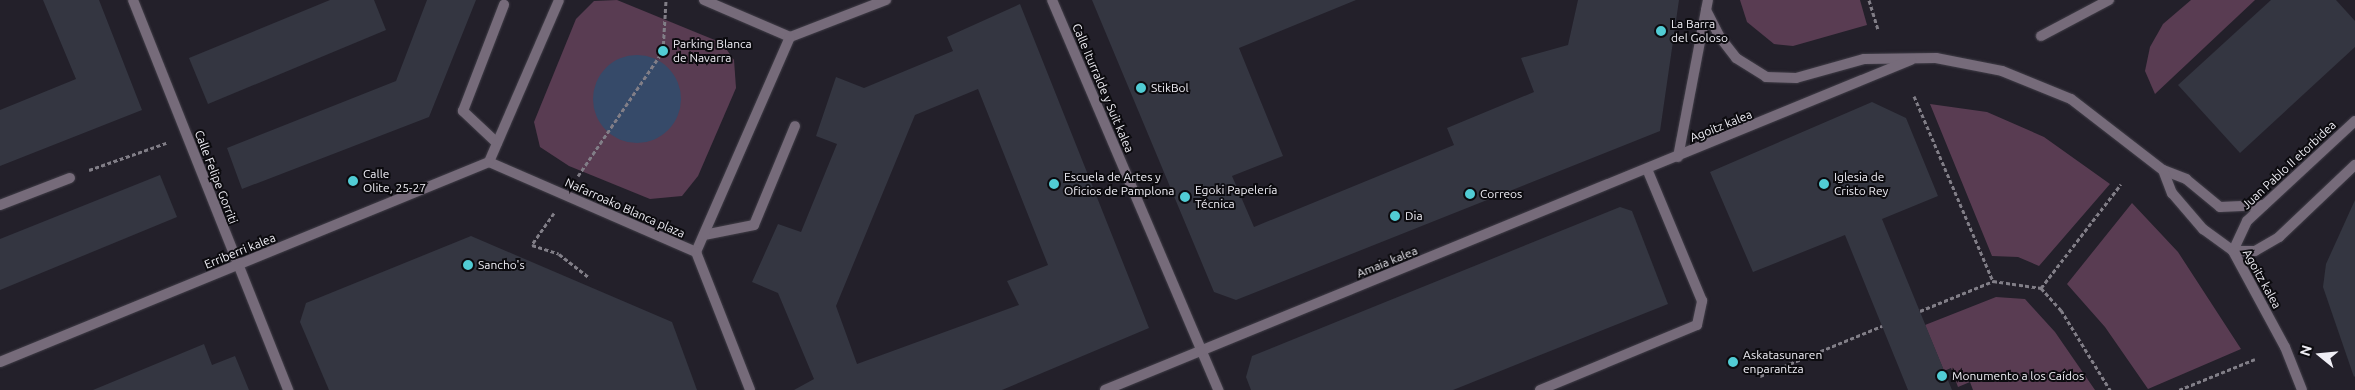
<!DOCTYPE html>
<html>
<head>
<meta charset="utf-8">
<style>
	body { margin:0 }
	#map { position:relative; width:2355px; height:390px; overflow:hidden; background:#23202a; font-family:Ubuntu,sans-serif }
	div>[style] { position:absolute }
	.green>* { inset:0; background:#593c52 }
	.water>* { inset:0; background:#364a69 }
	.round { border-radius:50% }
	.building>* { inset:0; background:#343641 }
	.path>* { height:3px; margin-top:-1.5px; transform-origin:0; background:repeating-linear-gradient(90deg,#817e87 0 4px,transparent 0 6.5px) }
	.roads { filter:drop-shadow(0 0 1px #403d47) drop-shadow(0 0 1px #403d47) }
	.service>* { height:10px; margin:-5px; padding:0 5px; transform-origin:5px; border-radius:5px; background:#766b7a }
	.pedestrian>* { height:10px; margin:-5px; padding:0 5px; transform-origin:5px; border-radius:5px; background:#766b7a }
	.minor>* { height:10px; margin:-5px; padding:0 5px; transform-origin:5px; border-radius:5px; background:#766b7a }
	.dots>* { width:14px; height:14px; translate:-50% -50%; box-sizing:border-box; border:2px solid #0c0b0f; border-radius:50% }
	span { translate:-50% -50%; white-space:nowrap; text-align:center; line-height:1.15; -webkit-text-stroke:4px #0c0b0f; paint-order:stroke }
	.poi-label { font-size:12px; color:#f0eff6 }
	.left { translate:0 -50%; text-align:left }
	.street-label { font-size:12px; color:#f0eff6 }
	.north { position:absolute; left:2295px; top:330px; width:50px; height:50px; -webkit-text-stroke:4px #0c0b0f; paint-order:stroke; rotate:287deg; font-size:14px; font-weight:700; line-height:20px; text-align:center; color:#f0eff6 }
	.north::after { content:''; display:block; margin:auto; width:18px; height:22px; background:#f0eff6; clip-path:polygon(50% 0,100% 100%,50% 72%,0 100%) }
</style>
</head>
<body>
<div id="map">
	<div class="green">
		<div style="clip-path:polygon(617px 0,722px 43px,734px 60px,736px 88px,698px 176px,682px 196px,650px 199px,569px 166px,540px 147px,534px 122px,576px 19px,594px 1px)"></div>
		<div style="clip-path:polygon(1740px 0,1860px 0,1867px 25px,1793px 46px,1774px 44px,1747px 22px)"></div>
		<div style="clip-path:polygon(2191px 0,2255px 0,2155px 94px,2145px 71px,2150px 47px,2163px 24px)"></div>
		<div style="clip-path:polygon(1930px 104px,1987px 112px,2044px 137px,2110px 184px,2039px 266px,2018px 257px,1992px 256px)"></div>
		<div style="clip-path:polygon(2132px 203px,2178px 252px,2241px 349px,2148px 389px,2105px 327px,2067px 284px)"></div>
		<div style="clip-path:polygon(1996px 297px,2025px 299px,2055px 332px,2095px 390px,1973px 390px,1970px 382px,1958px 387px,1951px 368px,1944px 371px,1925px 325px)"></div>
	</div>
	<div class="water">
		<div class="round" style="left:593px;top:55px;width:88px;height:88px"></div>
	</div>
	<div class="building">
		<div style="clip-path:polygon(43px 0,99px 0,142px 110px,0 166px,0 110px,76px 79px)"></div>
		<div style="clip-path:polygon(330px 0,374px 0,386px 30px,208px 104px,189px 58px)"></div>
		<div style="clip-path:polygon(427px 0,476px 0,429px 117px,242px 189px,227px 148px,396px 81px)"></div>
		<div style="clip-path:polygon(1092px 0,1356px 0,1239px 48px,1283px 156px,1232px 176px,1254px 227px,1454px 145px,1447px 128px,1534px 92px,1521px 58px,1568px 45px,1578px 0,1679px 0,1660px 131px,1236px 300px,1214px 292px)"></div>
		<div style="clip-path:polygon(2271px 0,2336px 0,2355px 21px,2355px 47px,2240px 153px,2178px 85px)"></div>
		<div style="clip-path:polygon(evenodd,1020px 4px,1149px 328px,1002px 390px,794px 390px,814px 379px,778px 293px,752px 282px,778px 224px,801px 232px,837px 144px,816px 136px,836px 77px,864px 88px,953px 51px,947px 37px,1020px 4px,978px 89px,1048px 265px,1007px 281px,1019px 305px,857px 364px,836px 306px,915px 115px,978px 89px)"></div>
		<div style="clip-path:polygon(1872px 102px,1906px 118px,1938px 196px,1882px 219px,1952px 390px,1908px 390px,1845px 235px,1753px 272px,1710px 172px)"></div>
		<div style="clip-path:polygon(160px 175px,177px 217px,0 290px,0 239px)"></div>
		<div style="clip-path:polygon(2355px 200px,2355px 376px,2354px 377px,2323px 287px,2326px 264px)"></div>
		<div style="clip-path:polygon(1620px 207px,1632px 211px,1668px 304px,1453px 390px,1251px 390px,1246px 377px,1252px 356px)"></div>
		<div style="clip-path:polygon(471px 236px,672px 322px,697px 390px,329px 390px,300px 322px,306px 303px)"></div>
		<div style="clip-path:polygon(204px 344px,212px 365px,235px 356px,249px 390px,93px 390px)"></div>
	</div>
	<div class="path">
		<div style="left:1869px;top:0;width:30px;rotate:73deg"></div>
		<div style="left:1914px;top:96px;width:201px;rotate:66.9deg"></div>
		<div style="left:89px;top:170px;width:82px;rotate:-19.3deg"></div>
		<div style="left:578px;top:176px;width:151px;rotate:-55.8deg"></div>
		<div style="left:663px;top:51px;width:51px;rotate:-86.6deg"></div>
		<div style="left:554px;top:213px;width:39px;rotate:125deg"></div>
		<div style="left:532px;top:245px;width:28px;rotate:18deg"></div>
		<div style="left:559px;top:254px;width:39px;rotate:38deg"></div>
		<div style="left:2041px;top:288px;width:131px;rotate:-52.4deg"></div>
		<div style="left:1920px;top:311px;width:79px;rotate:-22.3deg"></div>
		<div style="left:1993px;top:281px;width:49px;rotate:8.3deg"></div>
		<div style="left:2041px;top:288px;width:30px;rotate:48deg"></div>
		<div style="left:2061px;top:310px;width:94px;rotate:58.5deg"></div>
		<div style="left:1760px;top:376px;width:132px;rotate:-22.3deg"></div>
		<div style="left:2179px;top:390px;width:82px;rotate:-22.2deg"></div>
	</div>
	<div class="roads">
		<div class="service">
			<div style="left:497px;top:143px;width:47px;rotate:-136.7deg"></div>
			<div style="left:463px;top:111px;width:114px;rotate:-68.9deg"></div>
			<div style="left:704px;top:235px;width:51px;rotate:-11.3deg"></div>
			<div style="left:754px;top:225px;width:107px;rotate:-67.5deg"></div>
		</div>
		<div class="pedestrian">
			<div style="left:2041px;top:36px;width:77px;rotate:-27.9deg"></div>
		</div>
		<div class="minor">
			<div style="left:133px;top:0;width:420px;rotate:68.3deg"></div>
			<div style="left:704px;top:0;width:94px;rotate:23.3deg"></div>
			<div style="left:1052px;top:0;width:424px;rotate:66.9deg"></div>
			<div style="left:1706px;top:10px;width:29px;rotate:63deg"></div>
			<div style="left:1719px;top:36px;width:28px;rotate:52deg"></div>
			<div style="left:1736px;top:58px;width:36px;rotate:32deg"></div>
			<div style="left:1766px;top:77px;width:30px;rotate:2deg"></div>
			<div style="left:1796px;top:78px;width:71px;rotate:-15.6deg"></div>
			<div style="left:1864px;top:59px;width:72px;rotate:-0.8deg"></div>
			<div style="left:1936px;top:58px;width:67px;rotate:11.1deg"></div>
			<div style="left:2002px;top:71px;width:74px;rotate:22.1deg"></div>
			<div style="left:2071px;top:99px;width:116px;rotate:37.7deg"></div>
			<div style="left:2163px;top:170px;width:25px;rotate:21deg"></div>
			<div style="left:2186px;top:179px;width:44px;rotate:39.5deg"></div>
			<div style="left:2220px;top:207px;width:44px;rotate:-2.6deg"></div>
			<div style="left:790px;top:37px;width:103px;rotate:-21.1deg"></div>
			<div style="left:1678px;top:157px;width:160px;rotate:-79.2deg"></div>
			<div style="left:489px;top:162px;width:226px;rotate:23.5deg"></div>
			<div style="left:696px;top:252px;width:235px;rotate:-66.4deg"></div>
			<div style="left:489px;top:162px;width:176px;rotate:-66.6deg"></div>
			<div style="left:2163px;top:170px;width:25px;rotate:69deg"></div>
			<div style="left:2172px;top:193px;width:48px;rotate:49.3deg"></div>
			<div style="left:2203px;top:229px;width:37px;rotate:36deg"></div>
			<div style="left:2233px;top:251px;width:109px;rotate:61.6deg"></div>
			<div style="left:2285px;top:347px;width:46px;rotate:68.4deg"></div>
			<div style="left:0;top:205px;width:75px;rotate:-21.1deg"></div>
			<div style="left:2233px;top:251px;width:33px;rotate:-65deg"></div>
			<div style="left:2247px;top:221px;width:147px;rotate:-42.8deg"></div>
			<div style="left:2233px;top:251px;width:22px"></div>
			<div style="left:2255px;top:251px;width:28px;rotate:-30deg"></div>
			<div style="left:2279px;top:237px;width:105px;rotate:-43.5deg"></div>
			<div style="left:696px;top:252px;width:148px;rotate:68.6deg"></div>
			<div style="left:0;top:362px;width:528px;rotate:-22.24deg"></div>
			<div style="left:1105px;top:390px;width:871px;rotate:-22.27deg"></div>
			<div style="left:1540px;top:390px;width:170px;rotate:-22.5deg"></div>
			<div style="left:1697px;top:325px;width:25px;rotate:-78deg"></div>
			<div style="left:1702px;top:301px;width:141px;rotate:-112.6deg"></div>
		</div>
	</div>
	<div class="dots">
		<div style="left:1661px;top:31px;background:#51ccd4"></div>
		<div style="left:663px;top:51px;background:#51ccd4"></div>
		<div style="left:1141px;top:88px;background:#51ccd4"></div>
		<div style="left:353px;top:181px;background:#51ccd4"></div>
		<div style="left:1054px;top:184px;background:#51ccd4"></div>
		<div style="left:1824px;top:184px;background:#51ccd4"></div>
		<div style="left:1470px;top:194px;background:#51ccd4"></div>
		<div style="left:1185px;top:197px;background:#51ccd4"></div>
		<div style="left:1395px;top:216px;background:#51ccd4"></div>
		<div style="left:468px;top:265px;background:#51ccd4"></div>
		<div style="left:1733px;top:362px;background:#51ccd4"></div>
		<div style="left:1942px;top:376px;background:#51ccd4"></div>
	</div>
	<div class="poi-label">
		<span class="left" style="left:1671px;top:31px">La Barra<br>del Goloso</span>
		<span class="left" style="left:673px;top:51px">Parking Blanca<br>de Navarra</span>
		<span class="left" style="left:1151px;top:88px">StikBol</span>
		<span class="left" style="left:363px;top:181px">Calle<br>Olite, 25-27</span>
		<span class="left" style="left:1064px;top:184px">Escuela de Artes y<br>Oficios de Pamplona</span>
		<span class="left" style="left:1834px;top:184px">Iglesia de<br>Cristo Rey</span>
		<span class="left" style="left:1195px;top:197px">Egoki Papelería<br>Técnica</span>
		<span class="left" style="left:1480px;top:194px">Correos</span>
		<span class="left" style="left:1405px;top:216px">Dia</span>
		<span class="left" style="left:478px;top:265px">Sancho's</span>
		<span class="left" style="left:1743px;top:362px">Askatasunaren<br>enparantza</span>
		<span class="left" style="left:1952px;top:376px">Monumento a los Caídos</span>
	</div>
	<div class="street-label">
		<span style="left:1103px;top:88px;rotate:67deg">Calle Iturralde y Suit kalea</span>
		<span style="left:1721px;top:126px;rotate:-22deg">Agoitz kalea</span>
		<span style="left:2289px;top:165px;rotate:-43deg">Juan Pablo II etorbidea</span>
		<span style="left:216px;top:177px;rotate:69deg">Calle Felipe Gorriti</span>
		<span style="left:625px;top:208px;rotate:24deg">Nafarroako Blanca plaza</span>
		<span style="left:240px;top:251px;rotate:-22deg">Erriberri kalea</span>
		<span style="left:1387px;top:262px;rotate:-22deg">Amaia kalea</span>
		<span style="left:2262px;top:279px;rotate:61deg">Agoitz kalea</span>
	</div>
	<div class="north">N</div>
</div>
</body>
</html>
